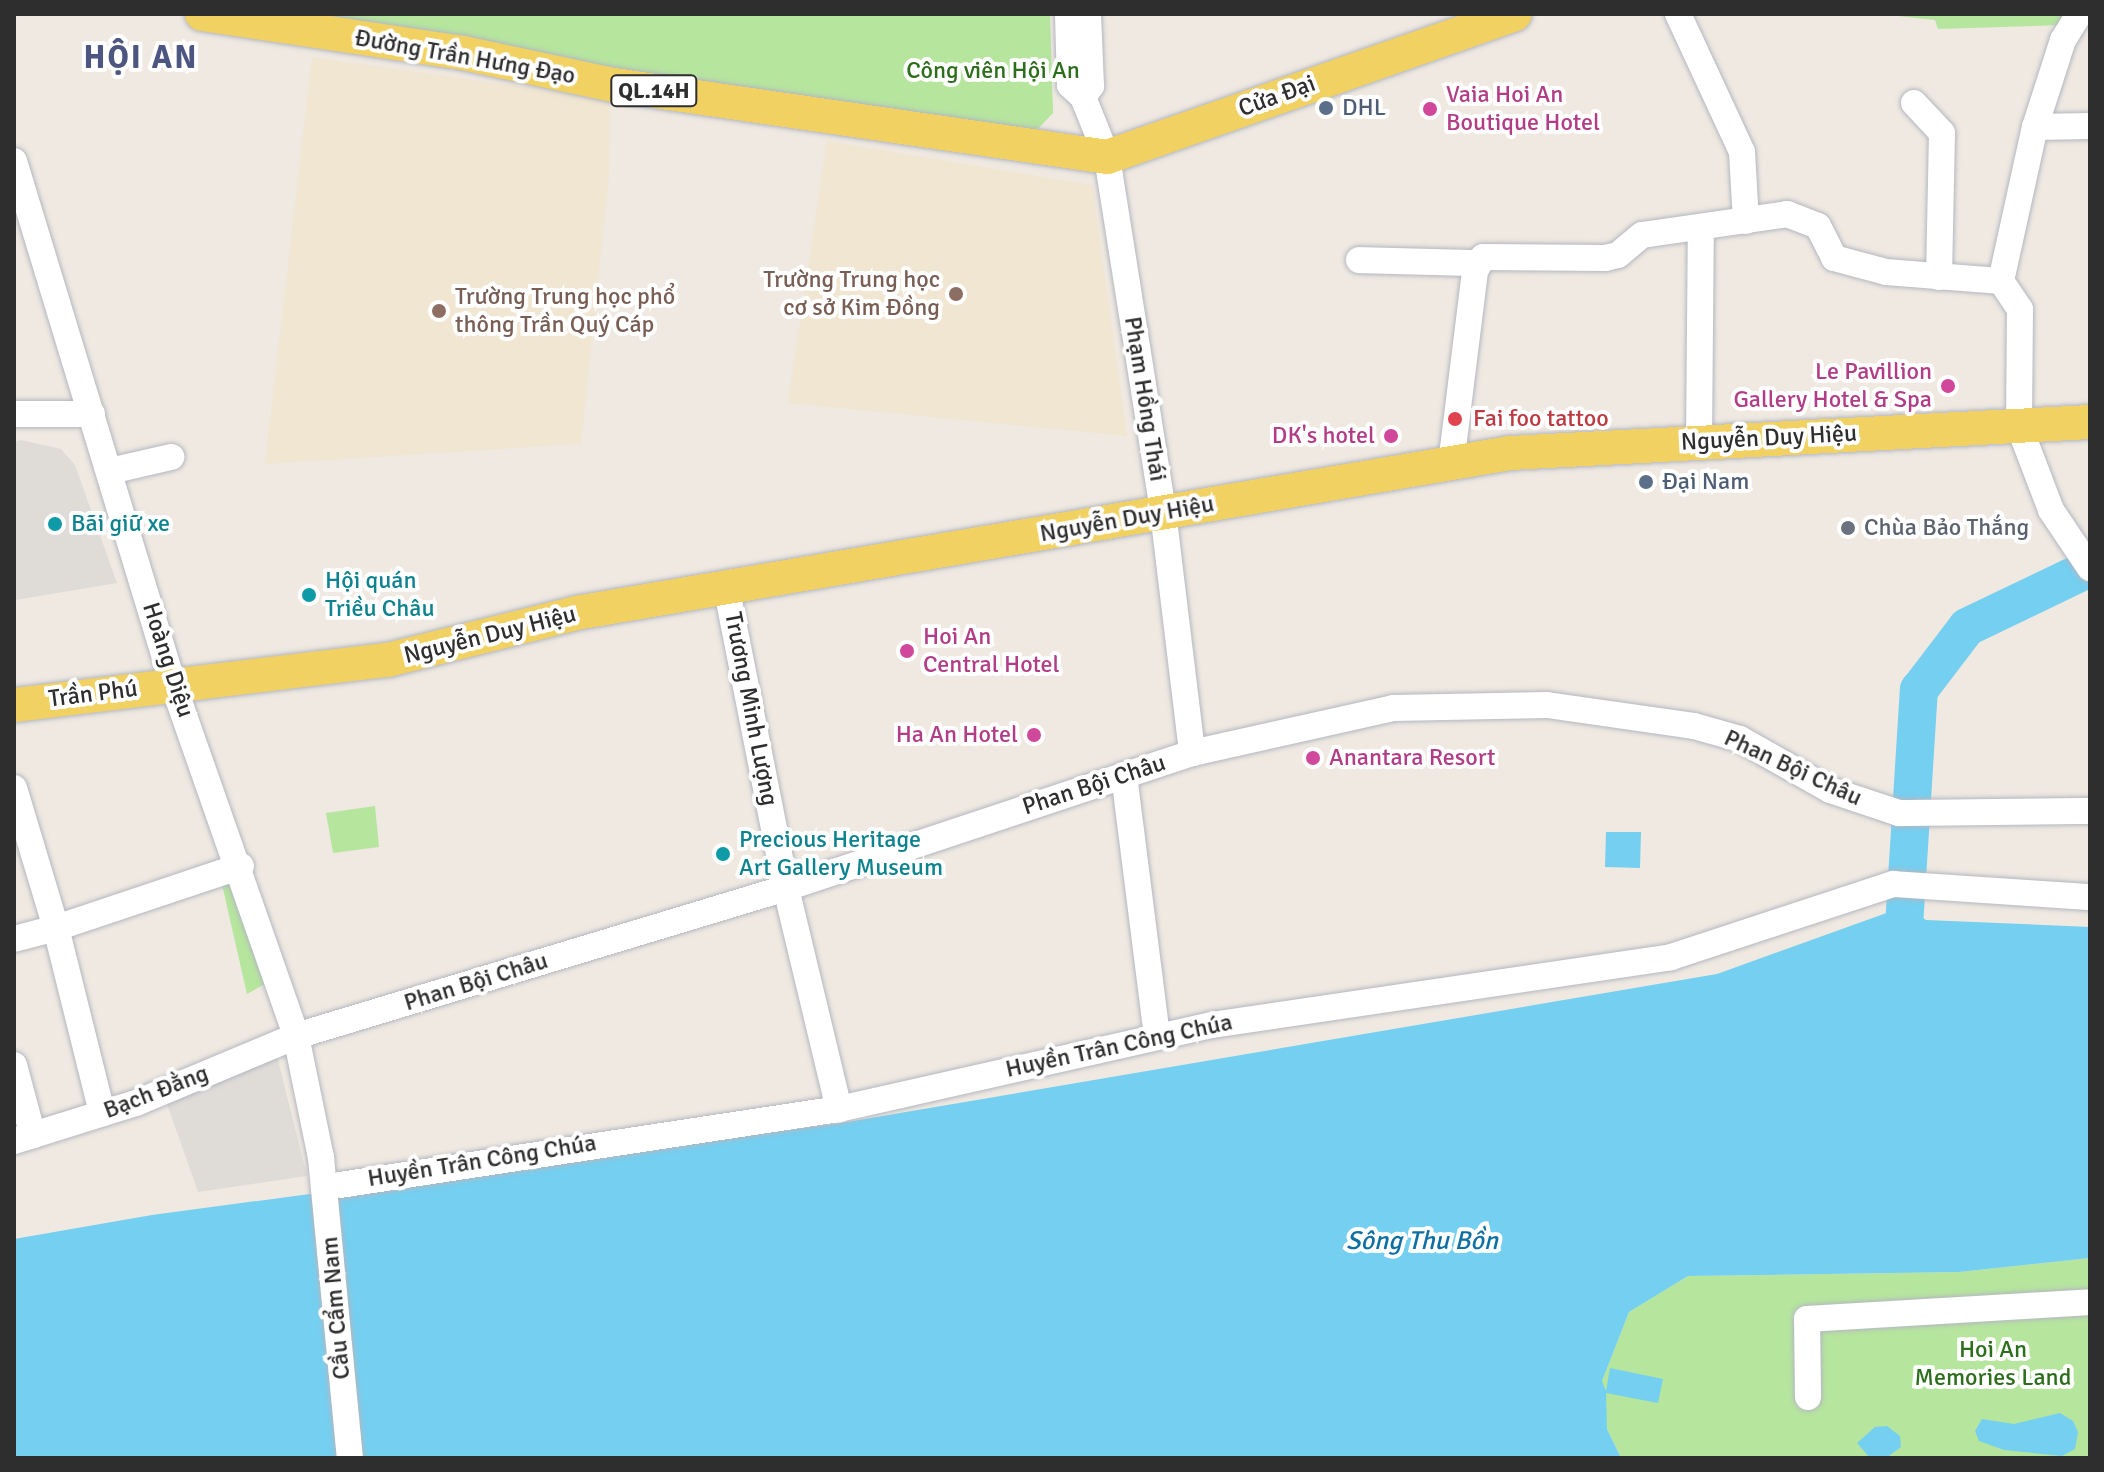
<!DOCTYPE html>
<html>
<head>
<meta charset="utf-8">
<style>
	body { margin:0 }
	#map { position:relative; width:2104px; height:1472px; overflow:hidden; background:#efe9e1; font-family:Signika,sans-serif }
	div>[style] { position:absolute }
	.education>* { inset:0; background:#f0e6d1 }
	.green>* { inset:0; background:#b6e59e }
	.plaza>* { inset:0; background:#dfdcd8 }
	.water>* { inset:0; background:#75cff0 }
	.river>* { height:38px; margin:-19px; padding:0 19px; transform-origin:19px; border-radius:19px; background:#75cff0 }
	.roads { filter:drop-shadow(0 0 2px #b4b7c1) drop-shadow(0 0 2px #b4b7c1) }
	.minor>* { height:26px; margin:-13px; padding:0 13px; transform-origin:13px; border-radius:13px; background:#fff }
	.major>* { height:34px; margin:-17px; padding:0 17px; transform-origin:17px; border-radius:17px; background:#f2d163 }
	.dots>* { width:22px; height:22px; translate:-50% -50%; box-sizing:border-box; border:4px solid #fff; border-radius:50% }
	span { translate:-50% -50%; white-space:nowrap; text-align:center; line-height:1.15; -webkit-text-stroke:8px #fff; paint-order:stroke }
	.shield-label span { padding:2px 6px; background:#fff; border:2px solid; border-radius:6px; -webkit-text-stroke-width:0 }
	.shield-label { font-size:22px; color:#2e2e2e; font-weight:700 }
	.street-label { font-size:24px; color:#2e2e2e }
	.park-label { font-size:24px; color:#2c6e1b }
	.hotel-label { font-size:24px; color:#b23c85 }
	.left { translate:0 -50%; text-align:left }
	.right { translate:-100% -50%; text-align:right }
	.service-label { font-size:24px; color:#4e5e75 }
	.education-label { font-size:24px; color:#785e54 }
	.health-label { font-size:24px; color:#be3a42 }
	.culture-label { font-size:24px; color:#0d838f }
	.worship-label { font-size:24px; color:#5b616d }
	.water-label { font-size:26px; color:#0d6fa3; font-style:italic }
	.district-label { font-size:32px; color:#4d5680; font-weight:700; letter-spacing:2px }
	.frame { position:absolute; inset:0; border:16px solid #2e2e2e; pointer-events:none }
</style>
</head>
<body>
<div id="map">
	<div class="education">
		<div style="clip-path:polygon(312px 57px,610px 99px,609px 177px,581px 444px,265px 464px)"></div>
		<div style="clip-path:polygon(827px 141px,1092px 185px,1127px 436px,788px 403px)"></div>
	</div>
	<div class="green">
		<div style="clip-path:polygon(321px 14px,1050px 14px,1053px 113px,1034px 133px,801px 105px)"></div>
		<div style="clip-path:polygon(1880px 14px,2066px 14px,2065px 25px,1938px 29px,1935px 20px)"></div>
		<div style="clip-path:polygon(375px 806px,379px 847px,333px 853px,326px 813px)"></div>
		<div style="clip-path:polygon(230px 864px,270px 981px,247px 994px,218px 867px)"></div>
		<div style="clip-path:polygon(2090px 1258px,2090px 1458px,1621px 1458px,1607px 1429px,1602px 1381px,1629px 1312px,1688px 1276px,1959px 1272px)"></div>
	</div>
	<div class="plaza">
		<div style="clip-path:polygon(21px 440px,61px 449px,75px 465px,117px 583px,15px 600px,14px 442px)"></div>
		<div style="clip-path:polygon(277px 1056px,307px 1176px,198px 1192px,166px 1101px)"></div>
	</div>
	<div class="water">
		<div style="clip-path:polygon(1606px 832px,1641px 832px,1640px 868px,1605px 867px)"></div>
		<div style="clip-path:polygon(1906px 906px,1926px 920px,2090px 927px,2090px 1258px,1959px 1272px,1688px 1276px,1629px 1312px,1602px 1381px,1606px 1391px,1610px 1368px,1663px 1379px,1658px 1403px,1606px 1393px,1607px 1429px,1621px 1458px,14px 1458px,14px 1239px,152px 1215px,841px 1123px,1717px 974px)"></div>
		<div style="clip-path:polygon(2060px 1413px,2073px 1421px,2078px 1432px,2075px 1449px,2062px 1456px,2004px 1450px,1979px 1441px,1975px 1431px,1982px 1419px,2014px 1424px)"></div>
		<div style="clip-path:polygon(1887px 1426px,1900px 1436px,1901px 1447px,1886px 1458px,1870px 1458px,1857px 1443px,1875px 1427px)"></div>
	</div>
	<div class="river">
		<div style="left:1902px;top:958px;width:269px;rotate:-86.4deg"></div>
		<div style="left:1919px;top:690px;width:79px;rotate:-52.7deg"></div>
		<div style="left:1967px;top:627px;width:136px;rotate:-25.6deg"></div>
	</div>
	<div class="roads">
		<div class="minor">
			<div style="left:1068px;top:14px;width:71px;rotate:88.4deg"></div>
			<div style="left:1070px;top:85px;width:18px;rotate:43deg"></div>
			<div style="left:1083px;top:97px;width:65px;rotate:68.2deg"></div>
			<div style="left:1107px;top:157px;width:359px;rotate:81deg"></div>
			<div style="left:1163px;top:512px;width:243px;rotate:83.1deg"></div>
			<div style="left:1678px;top:14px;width:152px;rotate:65.1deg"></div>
			<div style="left:1742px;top:152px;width:69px;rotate:86.7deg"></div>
			<div style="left:1083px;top:97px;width:14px;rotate:-54deg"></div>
			<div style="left:1091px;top:86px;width:72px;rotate:-92.4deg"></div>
			<div style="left:1914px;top:103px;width:41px;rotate:47deg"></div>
			<div style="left:1942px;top:133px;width:144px;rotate:91.2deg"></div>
			<div style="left:2035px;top:127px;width:55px;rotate:-1deg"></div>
			<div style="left:14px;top:161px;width:547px;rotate:73.09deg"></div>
			<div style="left:173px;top:684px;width:373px;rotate:70.7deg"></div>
			<div style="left:296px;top:1036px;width:125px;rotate:78.4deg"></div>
			<div style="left:321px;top:1158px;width:301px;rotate:84.5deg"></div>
			<div style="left:1359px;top:260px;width:118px;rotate:1.5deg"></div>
			<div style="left:2001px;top:281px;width:158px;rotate:-77.6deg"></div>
			<div style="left:2035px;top:127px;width:91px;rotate:-72.2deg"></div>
			<div style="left:2063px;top:40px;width:31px;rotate:-58deg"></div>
			<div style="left:14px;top:414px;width:78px"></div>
			<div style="left:1699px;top:441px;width:212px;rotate:-89.5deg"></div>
			<div style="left:1451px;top:464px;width:194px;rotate:-82.9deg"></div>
			<div style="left:1475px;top:271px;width:16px;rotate:-60deg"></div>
			<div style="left:1483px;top:257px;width:122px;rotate:0.5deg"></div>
			<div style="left:1605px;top:258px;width:13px;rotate:-13deg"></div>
			<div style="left:1618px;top:255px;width:31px;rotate:-40deg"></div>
			<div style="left:1642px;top:235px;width:147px;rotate:-8.2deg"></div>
			<div style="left:1787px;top:214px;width:33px;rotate:21deg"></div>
			<div style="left:1818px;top:226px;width:36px;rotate:63deg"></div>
			<div style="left:1834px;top:258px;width:54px;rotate:15.1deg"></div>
			<div style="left:1886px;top:272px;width:115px;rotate:4.5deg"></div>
			<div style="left:2001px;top:281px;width:34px;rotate:56deg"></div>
			<div style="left:2020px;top:309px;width:117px;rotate:90.5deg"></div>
			<div style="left:2019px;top:426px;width:90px;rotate:69.1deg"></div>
			<div style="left:2051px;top:510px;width:70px;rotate:56.1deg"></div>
			<div style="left:110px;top:471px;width:63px;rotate:-12.9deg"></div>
			<div style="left:727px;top:591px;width:295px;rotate:78.8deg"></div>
			<div style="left:784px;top:880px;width:236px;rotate:76.5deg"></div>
			<div style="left:1124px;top:775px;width:262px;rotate:82.8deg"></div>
			<div style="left:14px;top:788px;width:146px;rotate:73.3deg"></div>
			<div style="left:56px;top:928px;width:195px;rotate:-18.5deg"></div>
			<div style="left:14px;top:939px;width:43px;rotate:-14.7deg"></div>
			<div style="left:56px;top:928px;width:191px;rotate:76deg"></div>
			<div style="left:14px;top:1065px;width:73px;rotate:75deg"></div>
			<div style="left:14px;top:1141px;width:128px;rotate:-17.3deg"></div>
			<div style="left:136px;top:1103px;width:173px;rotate:-22.7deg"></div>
			<div style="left:296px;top:1036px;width:512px;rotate:-16.81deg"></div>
			<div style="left:786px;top:888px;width:428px;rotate:-18.4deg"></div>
			<div style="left:1192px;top:753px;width:206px;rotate:-12.6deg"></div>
			<div style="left:1393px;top:708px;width:154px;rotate:-1.1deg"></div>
			<div style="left:1547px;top:705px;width:148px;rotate:8.1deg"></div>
			<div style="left:1694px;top:726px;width:48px;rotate:15.8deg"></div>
			<div style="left:1740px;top:739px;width:103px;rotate:29.5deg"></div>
			<div style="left:1830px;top:790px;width:73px;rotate:18.4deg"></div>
			<div style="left:1899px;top:813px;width:191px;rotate:-0.6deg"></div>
			<div style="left:340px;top:1185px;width:505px;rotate:-8.66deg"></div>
			<div style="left:839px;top:1109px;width:382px;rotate:-12.7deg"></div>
			<div style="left:1212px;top:1025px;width:464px;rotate:-8.4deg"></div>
			<div style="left:1671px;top:957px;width:234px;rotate:-18.2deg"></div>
			<div style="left:1893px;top:884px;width:197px;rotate:3.8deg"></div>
			<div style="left:1808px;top:1397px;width:78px;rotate:-90.7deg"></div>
			<div style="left:1807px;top:1319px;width:284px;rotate:-3.4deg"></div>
		</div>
		<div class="major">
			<div style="left:202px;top:14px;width:264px;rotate:8.5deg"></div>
			<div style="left:463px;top:53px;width:154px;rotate:12deg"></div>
			<div style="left:614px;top:85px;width:498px;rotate:8.3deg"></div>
			<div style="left:1107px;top:157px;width:432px;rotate:-19.3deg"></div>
			<div style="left:14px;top:705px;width:377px;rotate:-6.9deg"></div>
			<div style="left:388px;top:660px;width:194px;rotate:-14deg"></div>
			<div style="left:576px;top:613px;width:948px;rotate:-9.72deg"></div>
			<div style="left:1510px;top:453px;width:581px;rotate:-3.06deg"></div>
		</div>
	</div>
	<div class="dots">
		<div style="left:1326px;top:108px;background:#5c6f8a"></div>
		<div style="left:1430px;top:109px;background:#d1479c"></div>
		<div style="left:956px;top:294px;background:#8d6e63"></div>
		<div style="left:439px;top:311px;background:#8d6e63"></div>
		<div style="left:1948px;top:386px;background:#d1479c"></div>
		<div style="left:1455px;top:419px;background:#e0444e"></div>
		<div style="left:1391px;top:436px;background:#d1479c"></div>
		<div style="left:1646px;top:482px;background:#5c6f8a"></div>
		<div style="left:55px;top:524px;background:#0f9aa8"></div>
		<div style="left:1848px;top:528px;background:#6b7280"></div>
		<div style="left:309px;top:595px;background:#0f9aa8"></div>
		<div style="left:907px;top:651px;background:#d1479c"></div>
		<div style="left:1034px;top:735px;background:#d1479c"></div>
		<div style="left:1313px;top:758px;background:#d1479c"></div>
		<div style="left:723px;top:854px;background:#0f9aa8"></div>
	</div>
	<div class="shield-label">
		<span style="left:654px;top:91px">QL.14H</span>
	</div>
	<div class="street-label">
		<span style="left:465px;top:57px;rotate:10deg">Đường Trần Hưng Đạo</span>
		<span style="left:1277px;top:96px;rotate:-20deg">Cửa Đại</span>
		<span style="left:1145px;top:399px;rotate:81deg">Phạm Hồng Thái</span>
		<span style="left:1769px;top:438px;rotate:-3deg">Nguyễn Duy Hiệu</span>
		<span style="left:1127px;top:519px;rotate:-10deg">Nguyễn Duy Hiệu</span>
		<span style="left:490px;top:635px;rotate:-14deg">Nguyễn Duy Hiệu</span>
		<span style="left:168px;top:660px;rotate:72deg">Hoàng Diệu</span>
		<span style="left:93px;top:694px;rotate:-7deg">Trần Phú</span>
		<span style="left:751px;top:709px;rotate:79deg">Trương Minh Lượng</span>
		<span style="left:1793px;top:768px;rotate:25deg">Phan Bội Châu</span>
		<span style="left:1094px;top:785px;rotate:-18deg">Phan Bội Châu</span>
		<span style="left:476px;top:982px;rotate:-17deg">Phan Bội Châu</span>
		<span style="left:1119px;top:1046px;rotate:-12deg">Huyền Trân Công Chúa</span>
		<span style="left:156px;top:1092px;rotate:-21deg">Bạch Đằng</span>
		<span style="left:482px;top:1161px;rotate:-9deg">Huyền Trân Công Chúa</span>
		<span style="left:336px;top:1308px;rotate:-95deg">Cầu Cẩm Nam</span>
	</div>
	<div class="park-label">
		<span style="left:993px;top:71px">Công viên Hội An</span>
		<span style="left:1993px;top:1364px">Hoi An<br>Memories Land</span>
	</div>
	<div class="hotel-label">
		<span class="left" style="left:1446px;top:109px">Vaia Hoi An<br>Boutique Hotel</span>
		<span class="right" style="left:1932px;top:386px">Le Pavillion<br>Gallery Hotel &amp; Spa</span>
		<span class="right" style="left:1375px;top:436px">DK's hotel</span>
		<span class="left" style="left:923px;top:651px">Hoi An<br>Central Hotel</span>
		<span class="right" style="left:1018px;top:735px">Ha An Hotel</span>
		<span class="left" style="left:1329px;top:758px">Anantara Resort</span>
	</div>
	<div class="service-label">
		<span class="left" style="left:1342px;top:108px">DHL</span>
		<span class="left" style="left:1662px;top:482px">Đại Nam</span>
	</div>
	<div class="education-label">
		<span class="right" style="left:940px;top:294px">Trường Trung học<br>cơ sở Kim Đồng</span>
		<span class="left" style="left:455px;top:311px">Trường Trung học phổ<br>thông Trần Quý Cáp</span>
	</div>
	<div class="health-label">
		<span class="left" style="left:1473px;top:419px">Fai foo tattoo</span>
	</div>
	<div class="culture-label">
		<span class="left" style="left:71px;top:524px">Bãi giữ xe</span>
		<span class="left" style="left:325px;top:595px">Hội quán<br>Triều Châu</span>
		<span class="left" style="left:739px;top:854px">Precious Heritage<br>Art Gallery Museum</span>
	</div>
	<div class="worship-label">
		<span class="left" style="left:1864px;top:528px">Chùa Bảo Thắng</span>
	</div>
	<div class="water-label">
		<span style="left:1422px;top:1242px">Sông Thu Bồn</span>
	</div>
	<div class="district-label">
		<span style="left:141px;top:58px">HỘI AN</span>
	</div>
	<div class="frame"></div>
</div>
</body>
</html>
